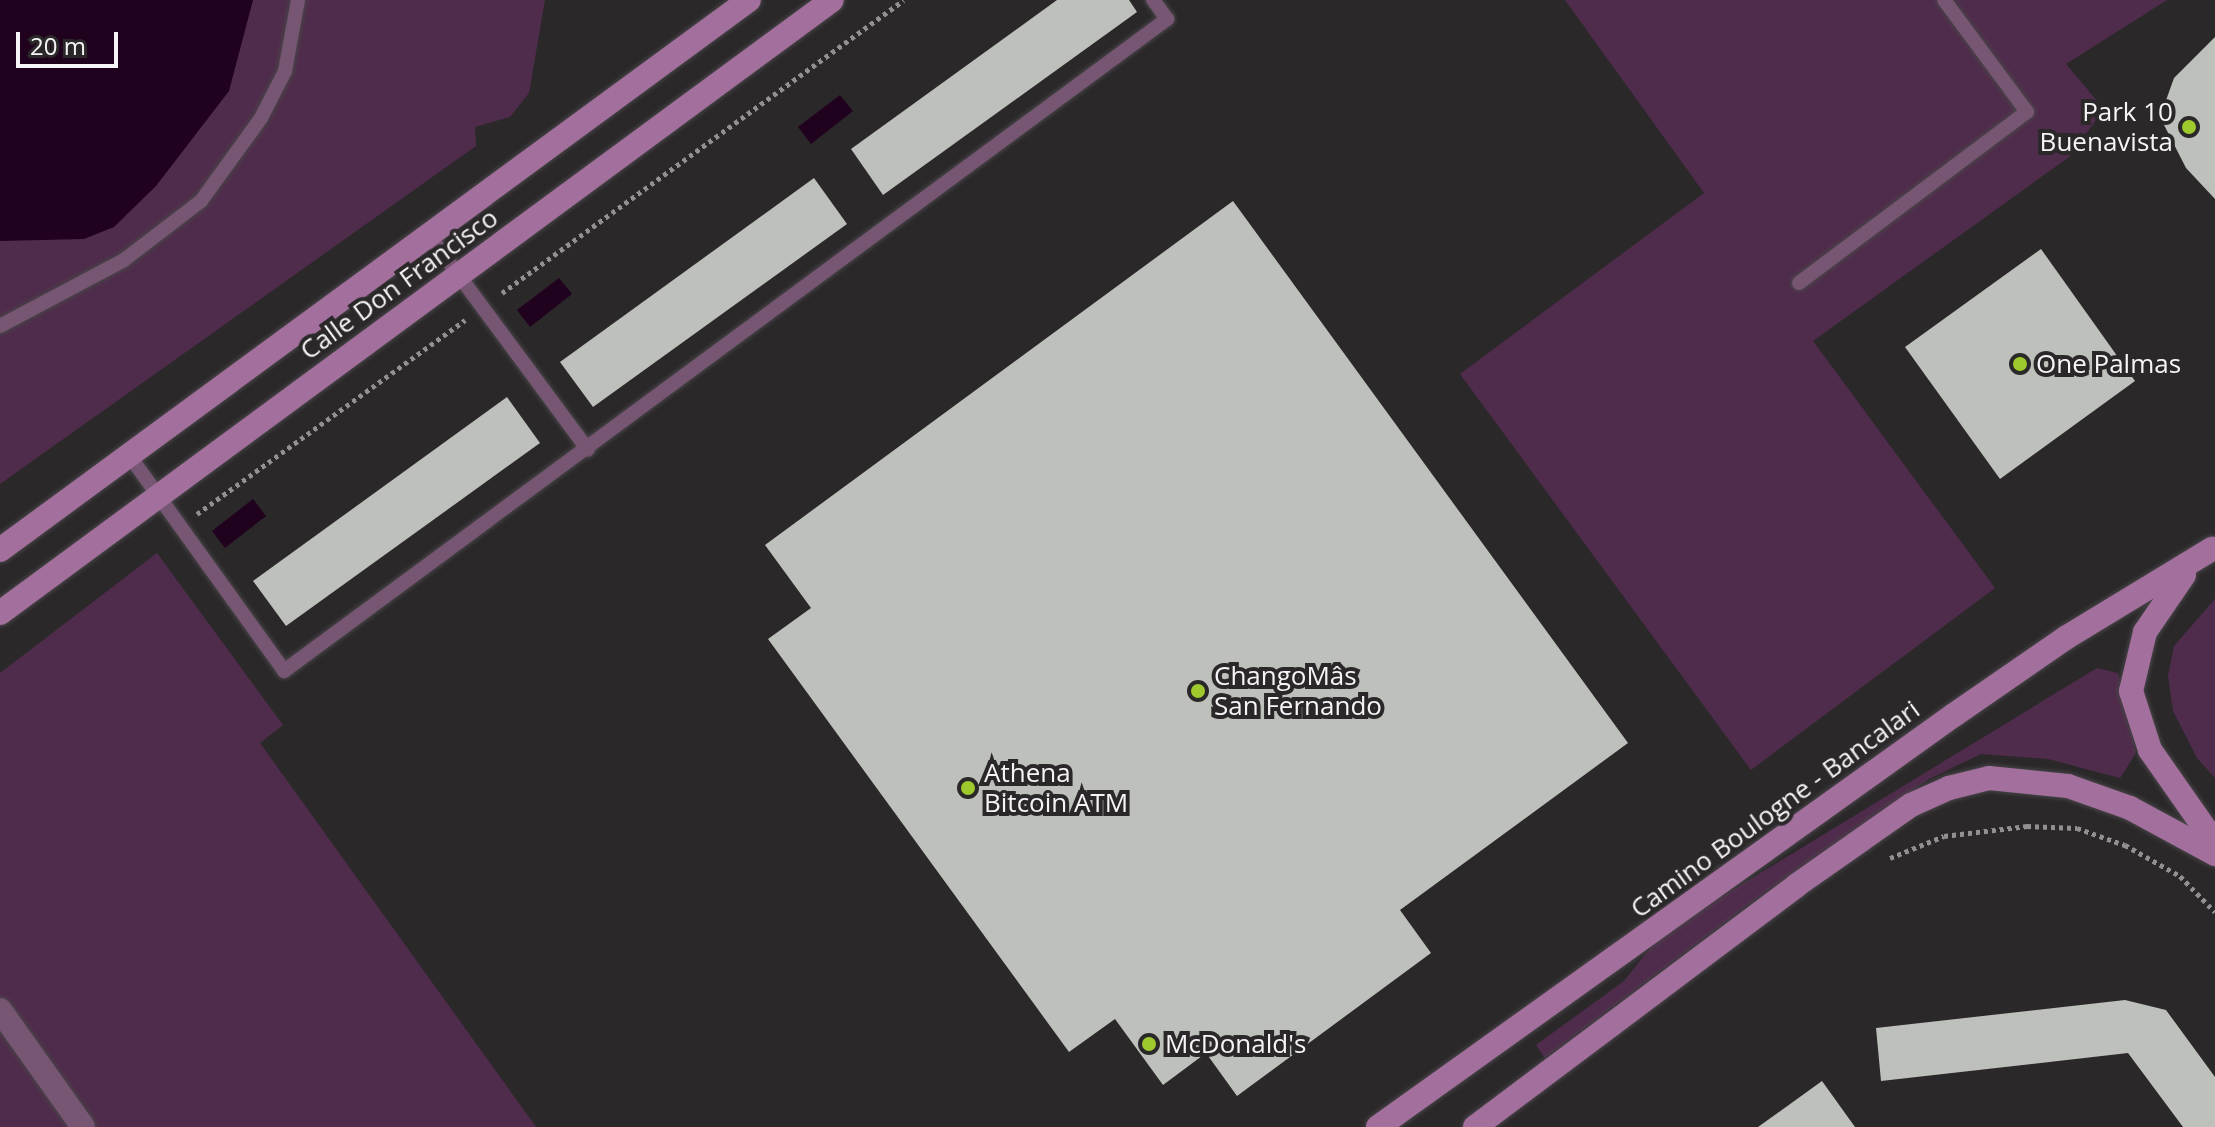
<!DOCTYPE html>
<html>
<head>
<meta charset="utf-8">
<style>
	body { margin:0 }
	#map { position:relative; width:2215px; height:1127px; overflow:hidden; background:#2b282a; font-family:"Open Sans",sans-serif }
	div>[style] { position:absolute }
	.green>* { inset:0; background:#502c4c }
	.water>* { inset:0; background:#20011e }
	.building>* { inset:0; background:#bec0bb }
	.path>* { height:5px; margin-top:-2.5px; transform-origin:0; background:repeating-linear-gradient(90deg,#929092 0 4px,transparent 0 8px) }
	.roads { filter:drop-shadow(0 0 2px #474547) drop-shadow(0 0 2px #474547) }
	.lane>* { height:14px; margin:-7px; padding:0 7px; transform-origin:7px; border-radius:7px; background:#775673 }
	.street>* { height:24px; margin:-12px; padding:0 12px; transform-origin:12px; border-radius:12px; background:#775673 }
	.secondary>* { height:24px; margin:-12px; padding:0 12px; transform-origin:12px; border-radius:12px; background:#a36f9c }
	.dots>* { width:22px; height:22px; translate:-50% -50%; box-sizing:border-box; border:4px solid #2b282a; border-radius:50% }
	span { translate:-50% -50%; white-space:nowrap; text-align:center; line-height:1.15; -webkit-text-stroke:8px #2b282a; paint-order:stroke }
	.poi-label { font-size:26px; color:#f6f4f6 }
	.right { translate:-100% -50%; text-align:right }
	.left { translate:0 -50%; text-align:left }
	.street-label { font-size:26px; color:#f6f4f6 }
	.scale { position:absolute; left:16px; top:32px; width:102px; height:36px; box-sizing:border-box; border:4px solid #f6f4f6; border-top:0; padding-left:10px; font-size:24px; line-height:28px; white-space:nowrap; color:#f6f4f6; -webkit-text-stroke:6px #2b282a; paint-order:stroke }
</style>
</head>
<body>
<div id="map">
	<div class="green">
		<div style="clip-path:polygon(0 0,545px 0,529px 93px,510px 117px,475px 127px,476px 146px,0 484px)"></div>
		<div style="clip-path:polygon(1565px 0,2167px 0,2066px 64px,2104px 109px,2069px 157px,1813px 341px,1995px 588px,1751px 770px,1460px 374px,1704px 193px)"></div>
		<div style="clip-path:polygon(157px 553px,283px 725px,260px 743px,536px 1127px,0 1127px,0 673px)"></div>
		<div style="clip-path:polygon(2215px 599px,2215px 778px,2197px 758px,2173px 711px,2168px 676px,2174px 646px)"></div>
		<div style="clip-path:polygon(2097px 668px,2118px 673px,2136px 753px,2120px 778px,2048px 759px,1981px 754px,1929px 779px,1763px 894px,1545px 1058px,1536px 1045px,1624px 981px,1662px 933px)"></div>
	</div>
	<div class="water">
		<div style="clip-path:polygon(0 0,253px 0,229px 91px,156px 186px,114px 227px,84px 239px,0 241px)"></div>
		<div style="clip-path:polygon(840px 95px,853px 111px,811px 144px,798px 127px)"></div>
		<div style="clip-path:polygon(559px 278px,572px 294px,530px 327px,517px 310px)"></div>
		<div style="clip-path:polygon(253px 499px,266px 516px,225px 548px,212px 531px)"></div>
	</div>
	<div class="building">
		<div style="clip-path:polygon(1057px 0,1129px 0,1137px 12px,883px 195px,851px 149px)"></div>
		<div style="clip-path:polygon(2215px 37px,2215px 199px,2186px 168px,2160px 117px,2174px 78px)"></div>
		<div style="clip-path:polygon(814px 178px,847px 224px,593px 407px,560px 362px)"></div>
		<div style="clip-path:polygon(1233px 201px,1628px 743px,1400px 910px,1431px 953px,1237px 1096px,1206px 1053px,1163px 1085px,1115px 1019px,1069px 1052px,768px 639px,811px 608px,765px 545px)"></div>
		<div style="clip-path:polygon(2041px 249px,2135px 381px,2000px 479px,1905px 347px)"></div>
		<div style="clip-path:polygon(507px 397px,540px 443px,286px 626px,253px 581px)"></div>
		<div style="clip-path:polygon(2125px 1000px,2166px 1010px,2215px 1077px,2215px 1127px,2183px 1127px,2128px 1053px,1881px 1081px,1876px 1028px)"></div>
		<div style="clip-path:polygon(1822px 1081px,1855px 1127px,1758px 1127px)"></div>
	</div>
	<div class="path">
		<div style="left:502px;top:293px;width:497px;rotate:-36.1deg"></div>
		<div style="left:197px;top:514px;width:331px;rotate:-35.9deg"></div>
		<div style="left:1890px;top:858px;width:58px;rotate:-22.2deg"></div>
		<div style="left:1944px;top:836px;width:84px;rotate:-6.9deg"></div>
		<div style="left:2027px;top:826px;width:50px;rotate:2.3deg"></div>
		<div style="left:2077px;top:828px;width:51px;rotate:19.5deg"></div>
		<div style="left:2125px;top:845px;width:63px;rotate:29.4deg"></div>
		<div style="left:2180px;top:876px;width:50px;rotate:45.8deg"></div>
	</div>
	<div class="roads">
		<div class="lane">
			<div style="left:429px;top:235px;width:267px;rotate:53.5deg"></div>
			<div style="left:1799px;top:283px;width:285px;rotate:-36.9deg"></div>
			<div style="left:2027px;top:112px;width:139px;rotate:-126.5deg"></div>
			<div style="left:0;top:326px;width:140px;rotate:-28deg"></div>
			<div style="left:124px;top:260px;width:97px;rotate:-37.5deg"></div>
			<div style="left:201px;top:201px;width:102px;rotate:-54.1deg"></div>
			<div style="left:261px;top:118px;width:53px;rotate:-62.9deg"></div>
			<div style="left:285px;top:71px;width:72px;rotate:-79.6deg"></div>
			<div style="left:129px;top:455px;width:266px;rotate:54.3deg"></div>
			<div style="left:284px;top:671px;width:1098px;rotate:-36.44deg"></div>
			<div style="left:1167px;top:19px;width:24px;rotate:-126deg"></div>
		</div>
		<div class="street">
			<div style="left:0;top:1010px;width:143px;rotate:54.6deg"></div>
		</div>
		<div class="secondary">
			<div style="left:0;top:550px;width:929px;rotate:-36.29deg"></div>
			<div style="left:2184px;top:575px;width:69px;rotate:124.4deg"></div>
			<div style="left:2145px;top:632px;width:61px;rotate:103.3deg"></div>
			<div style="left:2131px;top:691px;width:62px;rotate:72.1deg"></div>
			<div style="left:2150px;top:750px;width:113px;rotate:55deg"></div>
			<div style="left:0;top:613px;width:1033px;rotate:-36.38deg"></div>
			<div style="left:1378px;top:1127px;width:708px;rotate:-35.58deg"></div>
			<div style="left:1954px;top:715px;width:137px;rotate:-34.6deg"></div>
			<div style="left:2067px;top:637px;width:170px;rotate:-31.3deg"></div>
			<div style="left:1475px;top:1127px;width:403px;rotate:-36.9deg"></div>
			<div style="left:1797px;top:885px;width:139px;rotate:-35.1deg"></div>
			<div style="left:1911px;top:805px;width:42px;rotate:-24.1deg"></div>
			<div style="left:1949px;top:788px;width:41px;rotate:-14deg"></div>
			<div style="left:1989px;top:778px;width:79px;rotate:5.8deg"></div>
			<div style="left:2068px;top:786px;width:66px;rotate:19.5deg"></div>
			<div style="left:2130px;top:808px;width:97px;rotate:28.4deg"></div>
		</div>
	</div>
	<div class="dots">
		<div style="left:2189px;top:127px;background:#9fca2d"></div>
		<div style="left:2020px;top:364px;background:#9fca2d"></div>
		<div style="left:1198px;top:691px;background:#9fca2d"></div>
		<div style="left:968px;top:788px;background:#9fca2d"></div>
		<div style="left:1149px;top:1044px;background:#9fca2d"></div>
	</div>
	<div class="poi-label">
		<span class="right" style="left:2173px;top:127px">Park 10<br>Buenavista</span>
		<span class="left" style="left:2036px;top:364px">One Palmas</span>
		<span class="left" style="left:1214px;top:691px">ChangoMâs<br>San Fernando</span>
		<span class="left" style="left:984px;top:788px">Athena<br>Bitcoin ATM</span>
		<span class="left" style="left:1165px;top:1044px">McDonald's</span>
	</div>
	<div class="street-label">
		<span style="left:399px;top:284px;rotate:-36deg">Calle Don Francisco</span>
		<span style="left:1775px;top:809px;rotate:-36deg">Camino Boulogne - Bancalari</span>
	</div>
	<div class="scale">20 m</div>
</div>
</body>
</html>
